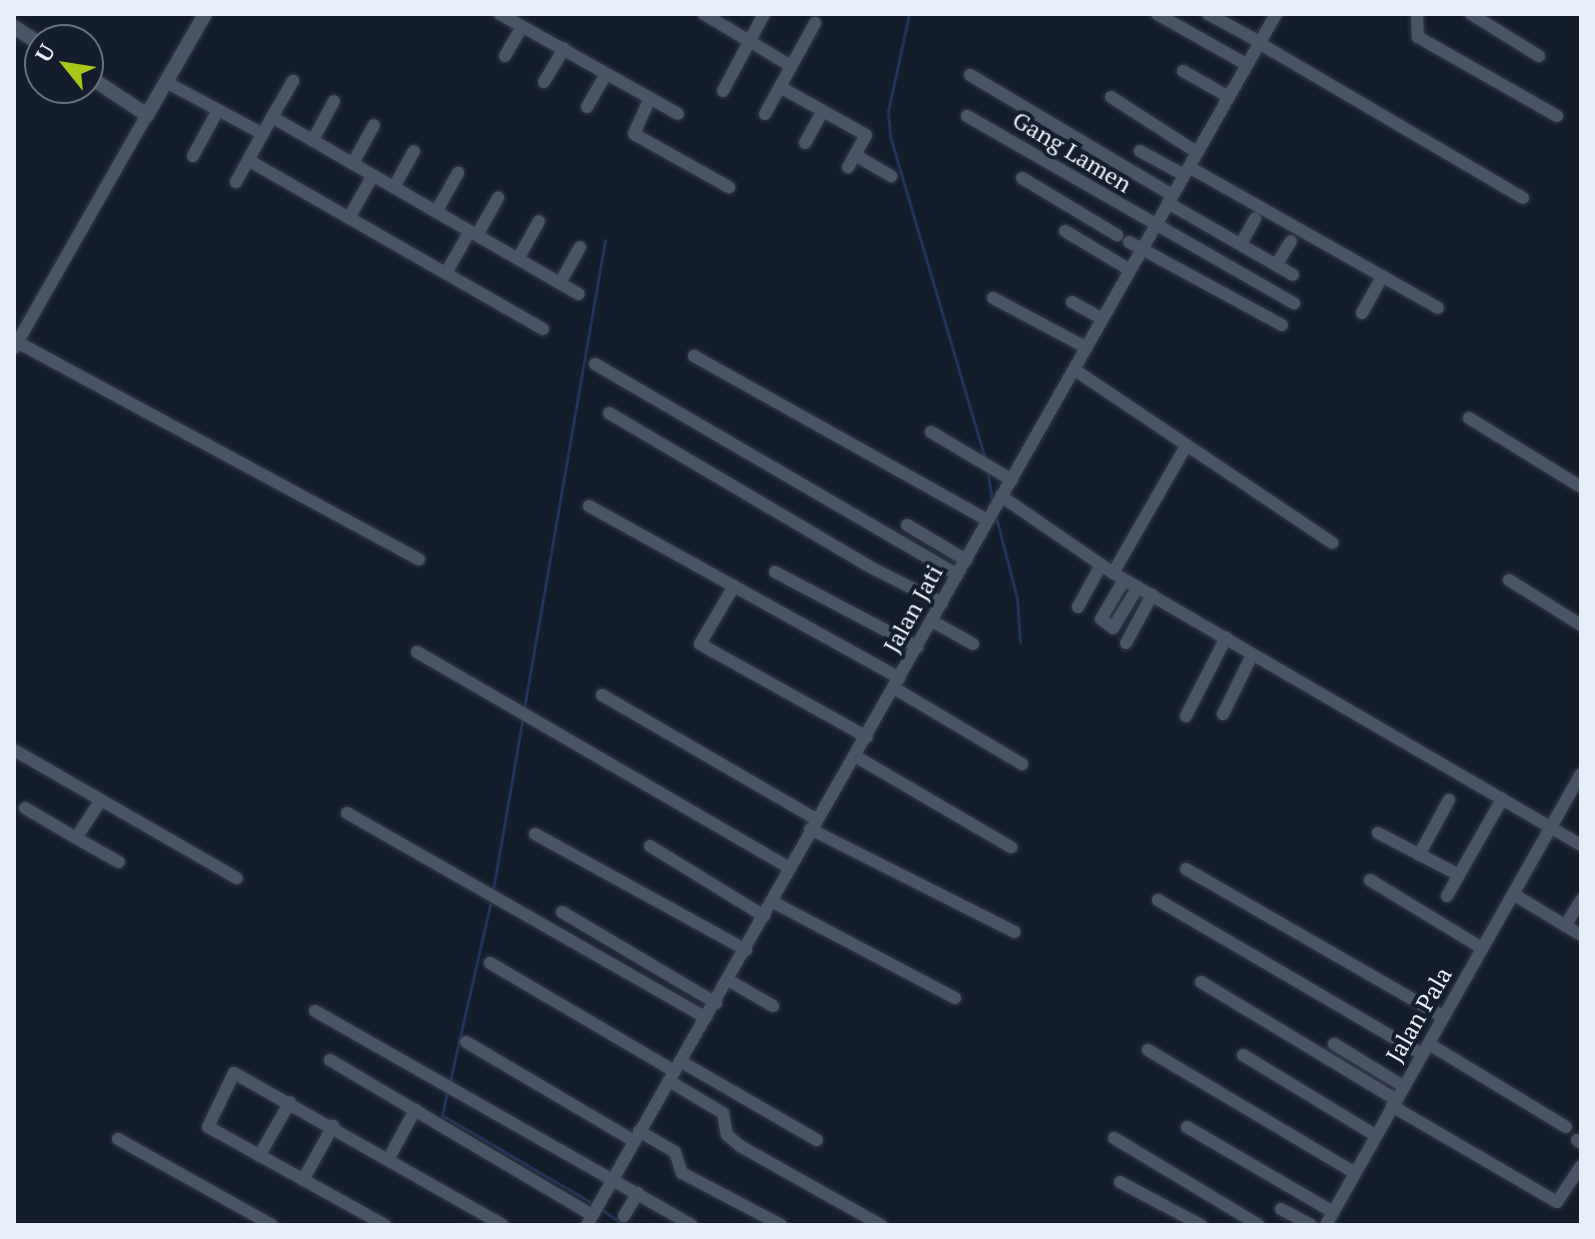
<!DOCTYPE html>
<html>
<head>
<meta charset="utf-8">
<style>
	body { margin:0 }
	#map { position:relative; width:1595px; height:1239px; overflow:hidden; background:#131d2c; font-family:"PT Serif",serif }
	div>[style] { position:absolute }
	.stream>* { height:3px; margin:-1.5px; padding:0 1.5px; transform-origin:1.5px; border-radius:1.5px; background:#20335b }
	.roads { filter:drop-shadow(0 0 2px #353a46) drop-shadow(0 0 2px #353a46) }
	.minor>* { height:12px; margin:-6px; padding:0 6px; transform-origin:6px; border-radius:6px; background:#495566 }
	.tertiary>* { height:14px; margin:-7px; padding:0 7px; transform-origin:7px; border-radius:7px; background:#495566 }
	span { translate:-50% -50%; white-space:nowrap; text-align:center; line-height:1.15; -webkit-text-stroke:8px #131d2c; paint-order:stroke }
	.street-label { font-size:24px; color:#e8eff9 }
	.frame { position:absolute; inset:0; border:16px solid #e8eff9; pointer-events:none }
	.north { position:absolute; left:24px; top:24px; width:80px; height:80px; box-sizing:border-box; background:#131d2c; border:2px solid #68717e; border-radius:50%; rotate:300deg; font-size:22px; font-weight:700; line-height:32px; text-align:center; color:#e8eff9 }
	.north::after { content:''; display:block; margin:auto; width:28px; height:36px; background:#a9c71b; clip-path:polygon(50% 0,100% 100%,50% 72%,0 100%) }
</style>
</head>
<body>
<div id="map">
	<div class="stream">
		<div style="left:909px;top:14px;width:99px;rotate:102.2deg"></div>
		<div style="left:888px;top:111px;width:25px;rotate:85deg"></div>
		<div style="left:890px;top:136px;width:336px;rotate:73.6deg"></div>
		<div style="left:987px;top:469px;width:32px;rotate:81deg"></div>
		<div style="left:996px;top:517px;width:84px;rotate:75.5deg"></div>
		<div style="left:1017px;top:598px;width:44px;rotate:86.1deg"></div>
		<div style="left:524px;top:709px;width:476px;rotate:-80.2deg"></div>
		<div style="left:493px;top:890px;width:177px;rotate:-80.2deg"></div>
		<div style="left:450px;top:1081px;width:185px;rotate:-77.2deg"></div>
		<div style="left:447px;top:1092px;width:24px;rotate:102deg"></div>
		<div style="left:442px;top:1115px;width:176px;rotate:30.4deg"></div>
		<div style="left:601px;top:1209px;width:28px;rotate:35deg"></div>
	</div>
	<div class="roads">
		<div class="minor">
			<div style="left:500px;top:14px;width:204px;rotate:29.3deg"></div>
			<div style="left:704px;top:14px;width:101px;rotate:30.9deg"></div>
			<div style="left:1157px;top:14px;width:102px;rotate:29.3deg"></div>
			<div style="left:1208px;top:14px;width:59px;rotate:28.3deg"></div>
			<div style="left:1417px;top:14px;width:23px;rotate:88deg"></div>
			<div style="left:1418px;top:37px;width:160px;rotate:29.6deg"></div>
			<div style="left:1471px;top:14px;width:80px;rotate:31.7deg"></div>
			<div style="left:1259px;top:43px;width:306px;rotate:30.4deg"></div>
			<div style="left:505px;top:56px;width:34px;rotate:-60deg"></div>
			<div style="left:1183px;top:71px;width:53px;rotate:29.5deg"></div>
			<div style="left:970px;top:75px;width:235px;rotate:30.7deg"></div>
			<div style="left:166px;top:82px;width:110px;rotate:28.2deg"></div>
			<div style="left:544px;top:82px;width:39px;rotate:-59deg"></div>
			<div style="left:780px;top:87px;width:98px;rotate:29.2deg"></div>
			<div style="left:866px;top:135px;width:37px;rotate:119deg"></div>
			<div style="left:723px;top:91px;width:87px;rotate:-62deg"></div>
			<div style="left:1111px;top:97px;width:103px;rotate:32.8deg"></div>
			<div style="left:650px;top:98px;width:39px;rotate:114deg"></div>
			<div style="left:634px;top:134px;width:109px;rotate:29.2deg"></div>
			<div style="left:587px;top:107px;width:38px;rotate:-60deg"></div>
			<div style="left:765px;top:114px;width:104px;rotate:-61.2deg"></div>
			<div style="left:967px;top:116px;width:377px;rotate:29.8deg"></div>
			<div style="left:272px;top:117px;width:42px;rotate:-59.7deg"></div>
			<div style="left:313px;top:140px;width:44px;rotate:-61.7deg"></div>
			<div style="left:805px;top:143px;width:37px;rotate:-61deg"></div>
			<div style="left:1140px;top:151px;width:50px;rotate:28.6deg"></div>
			<div style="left:855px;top:155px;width:42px;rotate:30.3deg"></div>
			<div style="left:193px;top:156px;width:52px;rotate:-61.5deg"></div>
			<div style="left:353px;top:163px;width:43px;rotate:-61.1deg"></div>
			<div style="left:1189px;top:167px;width:286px;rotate:29.5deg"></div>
			<div style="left:1022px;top:178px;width:111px;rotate:31deg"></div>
			<div style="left:236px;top:182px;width:25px;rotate:-61deg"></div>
			<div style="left:394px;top:187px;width:41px;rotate:-60.9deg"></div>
			<div style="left:1168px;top:203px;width:144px;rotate:29.9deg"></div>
			<div style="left:436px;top:212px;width:45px;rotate:-60.6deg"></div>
			<div style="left:349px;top:218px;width:49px;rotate:-60.8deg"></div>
			<div style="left:1065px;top:231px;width:76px;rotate:31deg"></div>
			<div style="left:477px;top:235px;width:43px;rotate:-60.4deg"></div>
			<div style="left:1129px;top:242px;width:174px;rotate:28.5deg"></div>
			<div style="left:1241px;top:244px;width:29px;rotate:-61deg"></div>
			<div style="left:518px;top:259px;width:43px;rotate:-61.1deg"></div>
			<div style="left:1276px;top:265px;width:28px;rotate:-58deg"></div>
			<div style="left:446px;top:273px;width:48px;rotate:-60.3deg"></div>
			<div style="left:560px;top:283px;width:41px;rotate:-60.9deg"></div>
			<div style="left:993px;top:298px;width:106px;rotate:28deg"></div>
			<div style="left:1072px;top:302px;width:35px;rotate:29deg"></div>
			<div style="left:1362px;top:313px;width:41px;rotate:-60.9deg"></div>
			<div style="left:543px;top:329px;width:340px;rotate:-150.2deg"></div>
			<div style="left:248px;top:160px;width:49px;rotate:-60.8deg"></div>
			<div style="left:272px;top:117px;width:354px;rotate:30deg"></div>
			<div style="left:17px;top:342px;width:457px;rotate:28.4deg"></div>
			<div style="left:14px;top:348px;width:268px;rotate:-60.3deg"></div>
			<div style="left:694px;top:356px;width:336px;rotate:29.2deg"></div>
			<div style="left:595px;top:364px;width:419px;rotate:30.2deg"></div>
			<div style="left:1075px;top:370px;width:310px;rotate:33.9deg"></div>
			<div style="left:609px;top:413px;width:308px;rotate:30.5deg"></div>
			<div style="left:874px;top:569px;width:76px;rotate:26.6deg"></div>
			<div style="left:1469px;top:418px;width:132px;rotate:31.6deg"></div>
			<div style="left:931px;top:432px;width:94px;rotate:30.7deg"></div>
			<div style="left:1001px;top:496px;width:136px;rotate:34.5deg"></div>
			<div style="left:1113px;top:573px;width:541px;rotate:30.17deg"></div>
			<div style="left:589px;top:506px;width:355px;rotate:29deg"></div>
			<div style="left:907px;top:525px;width:69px;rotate:30.7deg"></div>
			<div style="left:775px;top:572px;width:161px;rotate:27.8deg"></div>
			<div style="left:1113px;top:573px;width:144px;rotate:-60.1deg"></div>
			<div style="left:1124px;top:580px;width:45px;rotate:120.5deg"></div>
			<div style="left:1101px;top:619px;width:15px;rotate:37deg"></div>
			<div style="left:1113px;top:628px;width:48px;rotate:-58.6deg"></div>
			<div style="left:1509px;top:580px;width:85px;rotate:32deg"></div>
			<div style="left:734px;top:586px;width:67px;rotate:120.4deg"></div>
			<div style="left:700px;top:644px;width:191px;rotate:29.1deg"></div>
			<div style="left:1078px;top:607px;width:48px;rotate:-61.3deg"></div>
			<div style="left:932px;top:621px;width:47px;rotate:29.3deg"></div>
			<div style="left:1126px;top:643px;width:55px;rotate:-61.6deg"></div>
			<div style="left:417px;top:652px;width:430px;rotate:30.1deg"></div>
			<div style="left:894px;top:688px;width:149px;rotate:30.7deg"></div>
			<div style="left:602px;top:695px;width:247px;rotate:30.1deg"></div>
			<div style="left:1223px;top:714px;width:66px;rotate:-63.8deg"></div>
			<div style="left:1186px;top:716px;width:88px;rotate:-62.9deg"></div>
			<div style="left:14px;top:750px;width:257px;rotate:29.9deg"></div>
			<div style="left:855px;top:756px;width:181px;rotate:30.3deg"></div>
			<div style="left:25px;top:808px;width:59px;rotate:30.5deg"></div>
			<div style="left:76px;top:838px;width:45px;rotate:-56.7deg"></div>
			<div style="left:347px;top:813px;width:413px;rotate:29.7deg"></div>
			<div style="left:810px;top:829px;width:229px;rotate:26.7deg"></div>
			<div style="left:1378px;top:833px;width:91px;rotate:27.4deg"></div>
			<div style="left:535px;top:834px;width:241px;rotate:28.8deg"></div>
			<div style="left:76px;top:838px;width:49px;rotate:29.2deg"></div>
			<div style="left:650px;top:846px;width:134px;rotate:31.6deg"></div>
			<div style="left:1419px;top:855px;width:63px;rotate:-61.4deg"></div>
			<div style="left:1186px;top:869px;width:297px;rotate:29.9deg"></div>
			<div style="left:1370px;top:880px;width:131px;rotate:31.3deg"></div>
			<div style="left:1513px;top:894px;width:79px;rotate:31.1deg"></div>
			<div style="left:1447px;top:896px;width:112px;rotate:-60.4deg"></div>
			<div style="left:1158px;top:900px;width:306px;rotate:30.3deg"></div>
			<div style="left:771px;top:901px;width:208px;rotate:27.8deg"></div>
			<div style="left:562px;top:912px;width:179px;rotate:30.6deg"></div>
			<div style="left:1565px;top:926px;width:31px;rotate:-58deg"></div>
			<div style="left:490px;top:963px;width:213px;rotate:30.4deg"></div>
			<div style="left:728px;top:980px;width:52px;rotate:30deg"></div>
			<div style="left:1201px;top:982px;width:227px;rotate:31.1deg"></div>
			<div style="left:315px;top:1011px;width:433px;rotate:29.6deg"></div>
			<div style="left:466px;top:1042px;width:195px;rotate:30.5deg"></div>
			<div style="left:1334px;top:1044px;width:81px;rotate:31.3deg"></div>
			<div style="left:1429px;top:1044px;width:160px;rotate:31.2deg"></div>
			<div style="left:1148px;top:1050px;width:241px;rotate:30.7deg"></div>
			<div style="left:1243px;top:1055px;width:154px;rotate:31.2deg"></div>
			<div style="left:330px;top:1060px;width:304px;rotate:30.6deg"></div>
			<div style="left:680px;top:1061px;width:158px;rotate:30deg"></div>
			<div style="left:669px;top:1081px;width:63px;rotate:30.7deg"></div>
			<div style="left:723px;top:1113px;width:22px;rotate:80deg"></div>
			<div style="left:727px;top:1135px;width:17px;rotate:40deg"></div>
			<div style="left:740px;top:1146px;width:162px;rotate:29.3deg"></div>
			<div style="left:1392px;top:1106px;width:191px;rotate:30.2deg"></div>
			<div style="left:1557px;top:1202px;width:43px;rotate:-56.3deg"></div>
			<div style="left:1187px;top:1127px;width:169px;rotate:30.2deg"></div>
			<div style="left:639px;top:1131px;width:42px;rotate:30.3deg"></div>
			<div style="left:675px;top:1152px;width:22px;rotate:72deg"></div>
			<div style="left:682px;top:1173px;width:112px;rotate:27.7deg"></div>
			<div style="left:1114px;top:1138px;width:169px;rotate:31deg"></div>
			<div style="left:118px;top:1139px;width:176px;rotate:29.2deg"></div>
			<div style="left:1577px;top:1140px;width:5px;rotate:37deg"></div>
			<div style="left:259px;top:1156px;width:62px;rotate:-60.1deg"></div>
			<div style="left:389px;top:1158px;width:55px;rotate:-61.6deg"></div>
			<div style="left:303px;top:1180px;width:62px;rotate:-60.9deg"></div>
			<div style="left:1120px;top:1182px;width:92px;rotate:28deg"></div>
			<div style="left:1281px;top:1209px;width:34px;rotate:28deg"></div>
			<div style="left:624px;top:1216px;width:27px;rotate:-59deg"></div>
			<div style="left:385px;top:1225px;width:202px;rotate:-151deg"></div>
			<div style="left:208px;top:1127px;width:60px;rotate:-64.3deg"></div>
			<div style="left:234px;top:1073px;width:309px;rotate:29.5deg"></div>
			<div style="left:587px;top:1225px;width:1393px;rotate:-60.36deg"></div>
			<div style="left:1326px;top:1225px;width:518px;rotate:-60.52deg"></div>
		</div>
		<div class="tertiary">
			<div style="left:14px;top:27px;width:31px;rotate:33deg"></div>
			<div style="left:88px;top:76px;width:71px;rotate:33.5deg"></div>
			<div style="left:147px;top:115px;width:116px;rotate:-60.1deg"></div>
		</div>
	</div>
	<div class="street-label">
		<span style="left:1072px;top:152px;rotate:31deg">Gang Lamen</span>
		<span style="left:913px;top:609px;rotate:-61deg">Jalan Jati</span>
		<span style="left:1419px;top:1015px;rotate:-60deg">Jalan Pala</span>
	</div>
	<div class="frame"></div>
	<div class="north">U</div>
</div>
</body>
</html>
